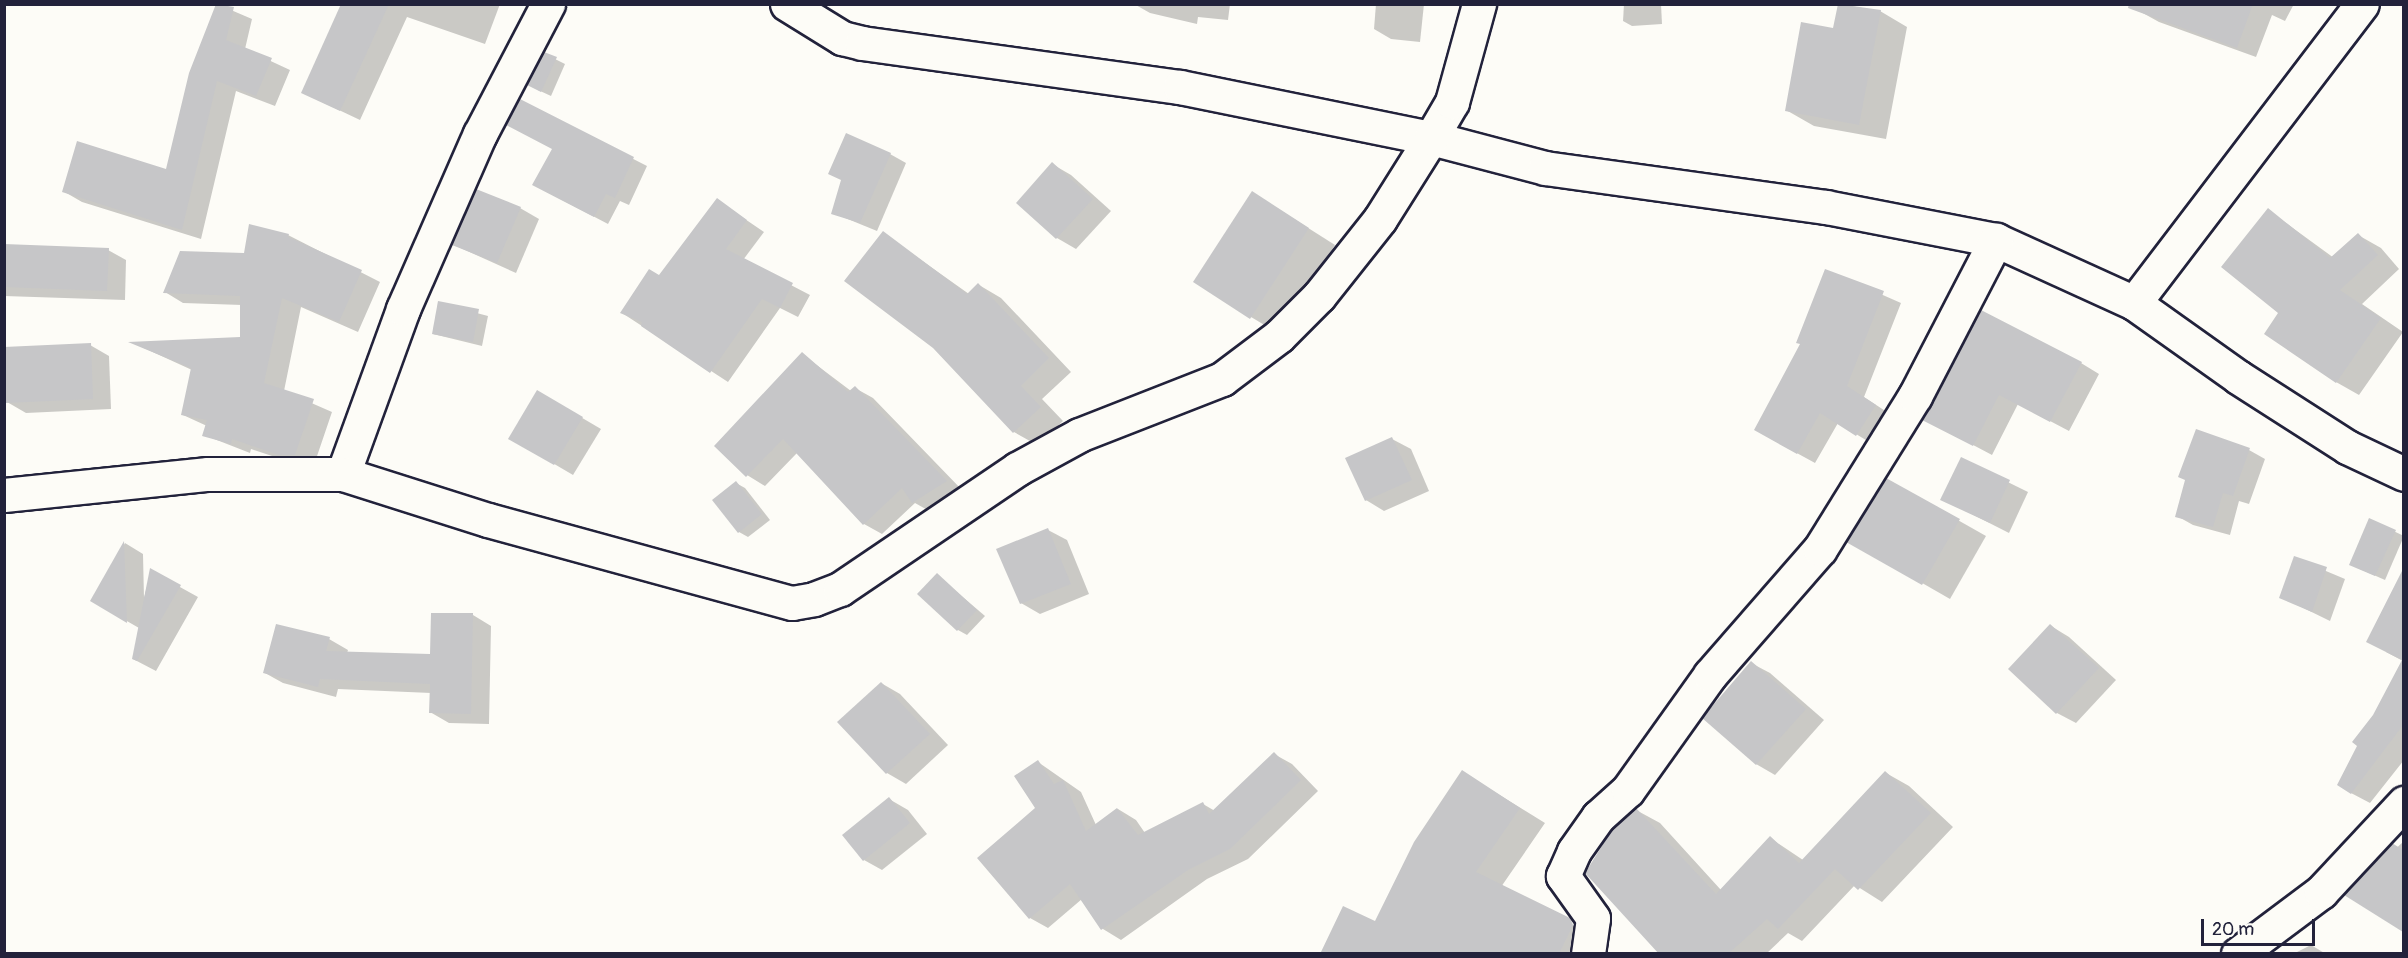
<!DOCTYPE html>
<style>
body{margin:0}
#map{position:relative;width:2408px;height:958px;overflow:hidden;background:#fdfcf7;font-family:Pangolin,sans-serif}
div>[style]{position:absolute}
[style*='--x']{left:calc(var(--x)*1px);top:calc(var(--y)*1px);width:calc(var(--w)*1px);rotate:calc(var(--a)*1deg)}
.shadow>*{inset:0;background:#0003}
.building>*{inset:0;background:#c6c6c8}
.roads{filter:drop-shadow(2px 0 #22223b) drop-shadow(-2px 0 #22223b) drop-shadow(0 2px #22223b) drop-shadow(0 -2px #22223b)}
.street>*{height:33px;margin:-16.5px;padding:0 16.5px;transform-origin:16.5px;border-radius:16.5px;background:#fdfcf7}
span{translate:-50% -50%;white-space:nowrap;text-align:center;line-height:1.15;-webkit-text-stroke:4.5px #fdfcf7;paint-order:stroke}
.frame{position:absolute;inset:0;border:6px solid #22223b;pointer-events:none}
.scale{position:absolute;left:2201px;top:919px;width:114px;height:27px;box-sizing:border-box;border:3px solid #22223b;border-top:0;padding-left:8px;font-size:18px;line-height:21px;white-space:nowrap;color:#22223b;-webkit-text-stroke:4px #fdfcf7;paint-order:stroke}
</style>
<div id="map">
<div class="shadow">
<i style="clip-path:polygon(217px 4px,252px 19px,245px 49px,290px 70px,275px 106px,236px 91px,201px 239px,82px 202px,63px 191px,167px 171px)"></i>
<i style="clip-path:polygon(342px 4px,500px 4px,485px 44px,407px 17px,360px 120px,303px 93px)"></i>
<i style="clip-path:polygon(1134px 4px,1230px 4px,1228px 20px,1198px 17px,1197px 24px,1150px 13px)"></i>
<i style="clip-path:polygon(1376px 4px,1424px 4px,1420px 42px,1391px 39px,1374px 29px)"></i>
<i style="clip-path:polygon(1624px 4px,1661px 4px,1662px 24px,1632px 26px,1623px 21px)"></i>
<i style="clip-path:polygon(1839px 4px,1880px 11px,1907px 27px,1886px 139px,1814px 126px,1786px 110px,1834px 29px)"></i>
<i style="clip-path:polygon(2143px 4px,2294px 4px,2285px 21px,2272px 15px,2256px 57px,2159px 22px,2141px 12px)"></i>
<i style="clip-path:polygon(545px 54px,565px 64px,551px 96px,538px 90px)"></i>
<i style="clip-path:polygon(520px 101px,647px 166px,629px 205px,620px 201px,608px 224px,547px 192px,553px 149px)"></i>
<i style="clip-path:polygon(890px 154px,906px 163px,877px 231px,833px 213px)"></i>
<i style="clip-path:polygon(1052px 164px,1071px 175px,1111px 211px,1076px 249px,1057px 238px,1018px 203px)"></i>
<i style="clip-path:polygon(1253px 193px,1335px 245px,1278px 333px,1251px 317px)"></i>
<i style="clip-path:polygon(717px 200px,764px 232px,743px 260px,810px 295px,798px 317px,780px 308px,728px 382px,622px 313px,660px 277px)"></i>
<i style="clip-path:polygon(520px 208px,539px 219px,516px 273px,454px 245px)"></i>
<i style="clip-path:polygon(2268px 210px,2334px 258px,2358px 235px,2381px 248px,2399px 269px,2362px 304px,2403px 332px,2359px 395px,2336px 382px,2280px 313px)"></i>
<i style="clip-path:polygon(883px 233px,969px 294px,979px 285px,1001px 298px,1071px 372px,1042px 399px,1063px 421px,1037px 445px,1014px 432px)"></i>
<i style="clip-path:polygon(288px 235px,380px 282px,358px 332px,301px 307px,284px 391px,332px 412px,314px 465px,299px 465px,251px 449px,250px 453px,204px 435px,207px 426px,183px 415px,192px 370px,133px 343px,242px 338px,242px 305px,183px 303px,165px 292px)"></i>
<i style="clip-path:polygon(4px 246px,108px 250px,126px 260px,125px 300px,4px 296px)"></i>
<i style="clip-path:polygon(1826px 270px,1901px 303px,1864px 397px,1893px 416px,1874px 445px,1838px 423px,1815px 463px,1773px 440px)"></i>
<i style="clip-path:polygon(439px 303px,488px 316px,482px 346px,433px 334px)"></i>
<i style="clip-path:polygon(90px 345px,109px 356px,111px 409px,26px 413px,7px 402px)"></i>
<i style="clip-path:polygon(802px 354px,851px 391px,855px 388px,873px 398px,963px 491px,931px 512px,915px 503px,882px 534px,864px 524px,797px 453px,765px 486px,747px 475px)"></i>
<i style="clip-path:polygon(2081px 363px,2099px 374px,2069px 431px,2018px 404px,1992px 455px,1924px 419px)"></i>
<i style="clip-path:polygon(538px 392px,601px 429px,573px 475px,510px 438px)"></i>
<i style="clip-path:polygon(1392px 439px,1411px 449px,1429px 491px,1384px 511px,1366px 500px)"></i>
<i style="clip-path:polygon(2249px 450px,2265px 459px,2249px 504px,2239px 501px,2230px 535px,2193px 525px,2177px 516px)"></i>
<i style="clip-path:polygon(1961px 459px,2028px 492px,2009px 533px,1942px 499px)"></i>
<i style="clip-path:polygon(1887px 480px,1986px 536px,1950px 599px,1849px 541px)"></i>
<i style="clip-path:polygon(736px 483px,745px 488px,770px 520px,748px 537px,739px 532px)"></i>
<i style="clip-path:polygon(2370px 520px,2404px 536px,2385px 580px,2360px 569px)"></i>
<i style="clip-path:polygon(1048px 530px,1067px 540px,1089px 594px,1040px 614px,1021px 603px)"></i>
<i style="clip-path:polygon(125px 543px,143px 554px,144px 598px,151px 571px,198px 597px,156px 671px,133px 659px,139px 628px,92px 601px)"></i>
<i style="clip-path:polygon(2295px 558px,2345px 579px,2330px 621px,2281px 597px)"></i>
<i style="clip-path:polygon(937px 575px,985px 616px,967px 635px,958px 630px)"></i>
<i style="clip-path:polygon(2400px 579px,2404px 581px,2404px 760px,2370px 803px,2351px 793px,2375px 716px,2403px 661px,2386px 652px)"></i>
<i style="clip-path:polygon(473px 615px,491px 626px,489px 724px,449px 723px,430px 712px,431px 693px,338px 689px,336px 697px,283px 683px,265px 673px,329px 639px,348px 650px,347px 653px,432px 656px)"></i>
<i style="clip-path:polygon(2051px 626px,2069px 637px,2116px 680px,2076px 723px,2057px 713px)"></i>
<i style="clip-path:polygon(1751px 663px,1770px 673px,1824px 720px,1775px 775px,1756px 764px)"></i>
<i style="clip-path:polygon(881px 683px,900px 694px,948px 745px,906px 784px,887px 773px)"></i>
<i style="clip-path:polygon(1274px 754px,1292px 764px,1318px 791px,1248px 859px,1207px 879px,1121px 940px,1103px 929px,1082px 899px,1048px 928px,1030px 918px,1038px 762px,1081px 792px,1096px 825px,1118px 809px,1136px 820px,1145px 833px,1203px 804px,1215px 811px)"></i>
<i style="clip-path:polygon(1462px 772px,1545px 823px,1501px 887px,1598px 939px,1591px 954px,1322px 954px,1376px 923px)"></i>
<i style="clip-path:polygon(1886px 773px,1909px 786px,1953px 827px,1882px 902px,1855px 885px,1802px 941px,1788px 933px,1766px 954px,1661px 954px,1636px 810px,1660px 823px,1721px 890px,1770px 838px,1803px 860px)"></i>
<i style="clip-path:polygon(889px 799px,908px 810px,927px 834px,882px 870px,864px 860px)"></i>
<i style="clip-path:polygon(2404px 841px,2404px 930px,2346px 895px)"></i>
<i style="clip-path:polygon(2311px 945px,2326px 954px,2293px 954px)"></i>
</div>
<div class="building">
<i style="clip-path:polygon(216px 4px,234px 7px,226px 40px,272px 58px,256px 96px,217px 81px,182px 230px,62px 192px,77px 141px,166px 169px,189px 73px)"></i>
<i style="clip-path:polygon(341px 4px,389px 4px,340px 111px,301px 93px)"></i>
<i style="clip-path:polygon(1838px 4px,1881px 10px,1859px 125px,1785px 111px,1801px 22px,1833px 28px)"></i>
<i style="clip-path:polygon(2129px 4px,2253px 4px,2237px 48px,2128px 8px)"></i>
<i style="clip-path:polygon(544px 52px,557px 57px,541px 92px,527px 85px)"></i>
<i style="clip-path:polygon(520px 99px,634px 157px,615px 198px,606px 194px,594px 217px,532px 185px,552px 149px,506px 125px)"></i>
<i style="clip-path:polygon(846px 133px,891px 153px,860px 223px,831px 214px,841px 180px,828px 174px)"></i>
<i style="clip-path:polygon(1052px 162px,1093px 199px,1056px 239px,1016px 203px)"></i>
<i style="clip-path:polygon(476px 189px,521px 207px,497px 263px,452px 245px)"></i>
<i style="clip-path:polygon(1252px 191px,1309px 228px,1250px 319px,1193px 282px)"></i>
<i style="clip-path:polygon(717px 198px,747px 220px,726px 249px,793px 283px,780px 308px,762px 299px,710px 373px,641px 326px,642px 322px,620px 313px,649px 269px,659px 275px)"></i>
<i style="clip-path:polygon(2268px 208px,2330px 258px,2358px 233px,2378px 255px,2340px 290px,2381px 318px,2336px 383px,2264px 334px,2278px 313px,2221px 267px)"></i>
<i style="clip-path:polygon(249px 224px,289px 234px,288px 237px,362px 270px,339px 322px,282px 298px,264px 383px,314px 399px,295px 455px,279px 455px,232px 439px,231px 444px,202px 436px,207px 420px,181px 415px,191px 368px,128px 342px,240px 337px,240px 296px,163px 293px,180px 251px,244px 253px)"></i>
<i style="clip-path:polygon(883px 231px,967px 294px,978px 283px,1049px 358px,1021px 386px,1041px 407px,1013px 433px,933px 348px,844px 281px)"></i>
<i style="clip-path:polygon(4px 244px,109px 248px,107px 291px,4px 287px)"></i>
<i style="clip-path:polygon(1825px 269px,1884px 291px,1847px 386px,1876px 405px,1856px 436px,1820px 413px,1797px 454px,1754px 430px,1800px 344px,1796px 343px)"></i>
<i style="clip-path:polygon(438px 301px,479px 309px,473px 342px,432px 334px)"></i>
<i style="clip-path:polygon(1981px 310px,2082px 362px,2050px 422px,1999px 395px,1973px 446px,1922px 420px)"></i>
<i style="clip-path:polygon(91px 343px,93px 399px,5px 403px,4px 347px)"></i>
<i style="clip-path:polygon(802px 352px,848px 392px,855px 386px,947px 481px,912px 503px,902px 488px,863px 525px,783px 439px,746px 477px,714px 446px)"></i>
<i style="clip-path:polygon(537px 390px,583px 417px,554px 465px,508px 439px)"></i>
<i style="clip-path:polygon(2196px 429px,2250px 448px,2233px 496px,2223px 493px,2213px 527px,2175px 517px,2185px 480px,2178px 477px)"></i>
<i style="clip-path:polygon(1392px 437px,1412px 480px,1365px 501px,1345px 458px)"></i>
<i style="clip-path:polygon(1961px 457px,2010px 480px,1990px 523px,1940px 500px)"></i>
<i style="clip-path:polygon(1886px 478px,1960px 519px,1922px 585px,1846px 542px)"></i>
<i style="clip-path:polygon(736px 481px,762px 514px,738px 533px,712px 500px)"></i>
<i style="clip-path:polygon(2369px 518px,2396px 530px,2375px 576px,2349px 565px)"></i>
<i style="clip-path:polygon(1048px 528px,1071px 584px,1020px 604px,996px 549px)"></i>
<i style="clip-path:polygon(124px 541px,127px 623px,90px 601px)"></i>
<i style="clip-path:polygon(2294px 556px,2327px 567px,2312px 612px,2279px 598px)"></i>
<i style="clip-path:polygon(150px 568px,181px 585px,137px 661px,132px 659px)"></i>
<i style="clip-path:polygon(2403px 569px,2403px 725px,2351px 794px,2337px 785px,2357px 746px,2352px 742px,2373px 715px,2402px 660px,2366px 642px)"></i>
<i style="clip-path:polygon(937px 573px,977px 610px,957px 631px,917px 594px)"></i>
<i style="clip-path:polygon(431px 613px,473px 613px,471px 714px,429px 713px,430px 684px,320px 679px,318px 687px,263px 673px,276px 624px,330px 637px,326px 651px,430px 654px)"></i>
<i style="clip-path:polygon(2050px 624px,2099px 668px,2056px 714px,2008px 669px)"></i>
<i style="clip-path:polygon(1751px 661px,1806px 709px,1756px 765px,1702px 718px)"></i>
<i style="clip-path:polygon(881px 682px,930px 734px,886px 774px,837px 722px)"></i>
<i style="clip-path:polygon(1274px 752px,1301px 780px,1230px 849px,1188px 870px,1101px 930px,1070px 884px,1029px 919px,977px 858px,1035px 808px,1014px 776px,1038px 760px,1054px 784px,1063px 780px,1086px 831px,1117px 808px,1138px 835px,1203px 802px,1209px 814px)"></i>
<i style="clip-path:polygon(1462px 770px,1520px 808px,1476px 872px,1570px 918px,1573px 925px,1559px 954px,1320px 954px,1343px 906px,1375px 921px,1414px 842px)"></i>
<i style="clip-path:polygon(1885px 771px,1931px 813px,1858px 890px,1835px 869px,1778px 929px,1767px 919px,1728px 954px,1659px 954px,1585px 873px,1612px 830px,1636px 808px,1716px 894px,1770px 836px,1799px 863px)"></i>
<i style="clip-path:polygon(889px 797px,910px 823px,863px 861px,842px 835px)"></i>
<i style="clip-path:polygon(2392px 843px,2403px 850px,2403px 932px,2344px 895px)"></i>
</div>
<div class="roads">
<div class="street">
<i style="--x:787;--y:4;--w:65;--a:31.7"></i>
<i style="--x:842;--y:38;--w:21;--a:14"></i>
<i style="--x:862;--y:43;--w:321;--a:7.9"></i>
<i style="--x:1180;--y:87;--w:256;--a:11.5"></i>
<i style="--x:1431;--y:138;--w:118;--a:14.7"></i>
<i style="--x:1545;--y:168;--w:284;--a:7.9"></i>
<i style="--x:1826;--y:207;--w:173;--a:11"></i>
<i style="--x:1996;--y:240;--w:152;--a:24.5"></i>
<i style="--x:2134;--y:303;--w:128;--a:35.4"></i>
<i style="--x:2238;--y:377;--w:130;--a:32.7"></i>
<i style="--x:2347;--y:447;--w:63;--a:25.3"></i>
<i style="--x:2134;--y:303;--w:376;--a:-52.7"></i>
<i style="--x:343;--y:474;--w:176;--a:-70"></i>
<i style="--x:403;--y:309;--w:191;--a:-66.3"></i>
<i style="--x:480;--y:134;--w:147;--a:-62.4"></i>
<i style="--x:4;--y:495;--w:205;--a:-5.9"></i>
<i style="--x:208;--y:474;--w:135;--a:0"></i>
<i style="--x:343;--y:474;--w:152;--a:17.6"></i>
<i style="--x:488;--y:520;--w:315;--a:15.3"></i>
<i style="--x:792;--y:603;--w:22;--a:-10"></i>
<i style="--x:814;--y:599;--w:28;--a:-21"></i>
<i style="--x:840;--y:589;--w:214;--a:-34.1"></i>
<i style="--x:1017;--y:469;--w:71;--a:-28.7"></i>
<i style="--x:1079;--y:435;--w:154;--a:-21.4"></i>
<i style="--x:1222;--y:379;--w:71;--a:-37"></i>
<i style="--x:1279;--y:336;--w:57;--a:-45"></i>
<i style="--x:1319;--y:296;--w:98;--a:-51.6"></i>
<i style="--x:1380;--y:219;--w:96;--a:-57.8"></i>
<i style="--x:1431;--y:138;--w:42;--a:-59.7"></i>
<i style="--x:1452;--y:102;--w:102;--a:-74.6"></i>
<i style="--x:1588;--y:954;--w:36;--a:-82"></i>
<i style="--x:1593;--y:918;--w:52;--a:-125.5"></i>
<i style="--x:1563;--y:876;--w:27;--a:-66"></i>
<i style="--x:1574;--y:851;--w:42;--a:-54.8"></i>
<i style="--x:1598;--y:817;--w:40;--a:-42"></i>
<i style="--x:1628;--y:790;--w:141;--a:-54.5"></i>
<i style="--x:1710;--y:675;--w:167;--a:-48.9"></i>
<i style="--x:1820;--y:549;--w:180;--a:-58.2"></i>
<i style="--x:1915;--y:396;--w:176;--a:-62.6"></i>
<i style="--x:2238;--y:954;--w:104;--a:-36.8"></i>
<i style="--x:2321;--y:892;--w:122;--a:-47"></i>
</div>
</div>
<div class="frame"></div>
<div class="scale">20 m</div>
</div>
